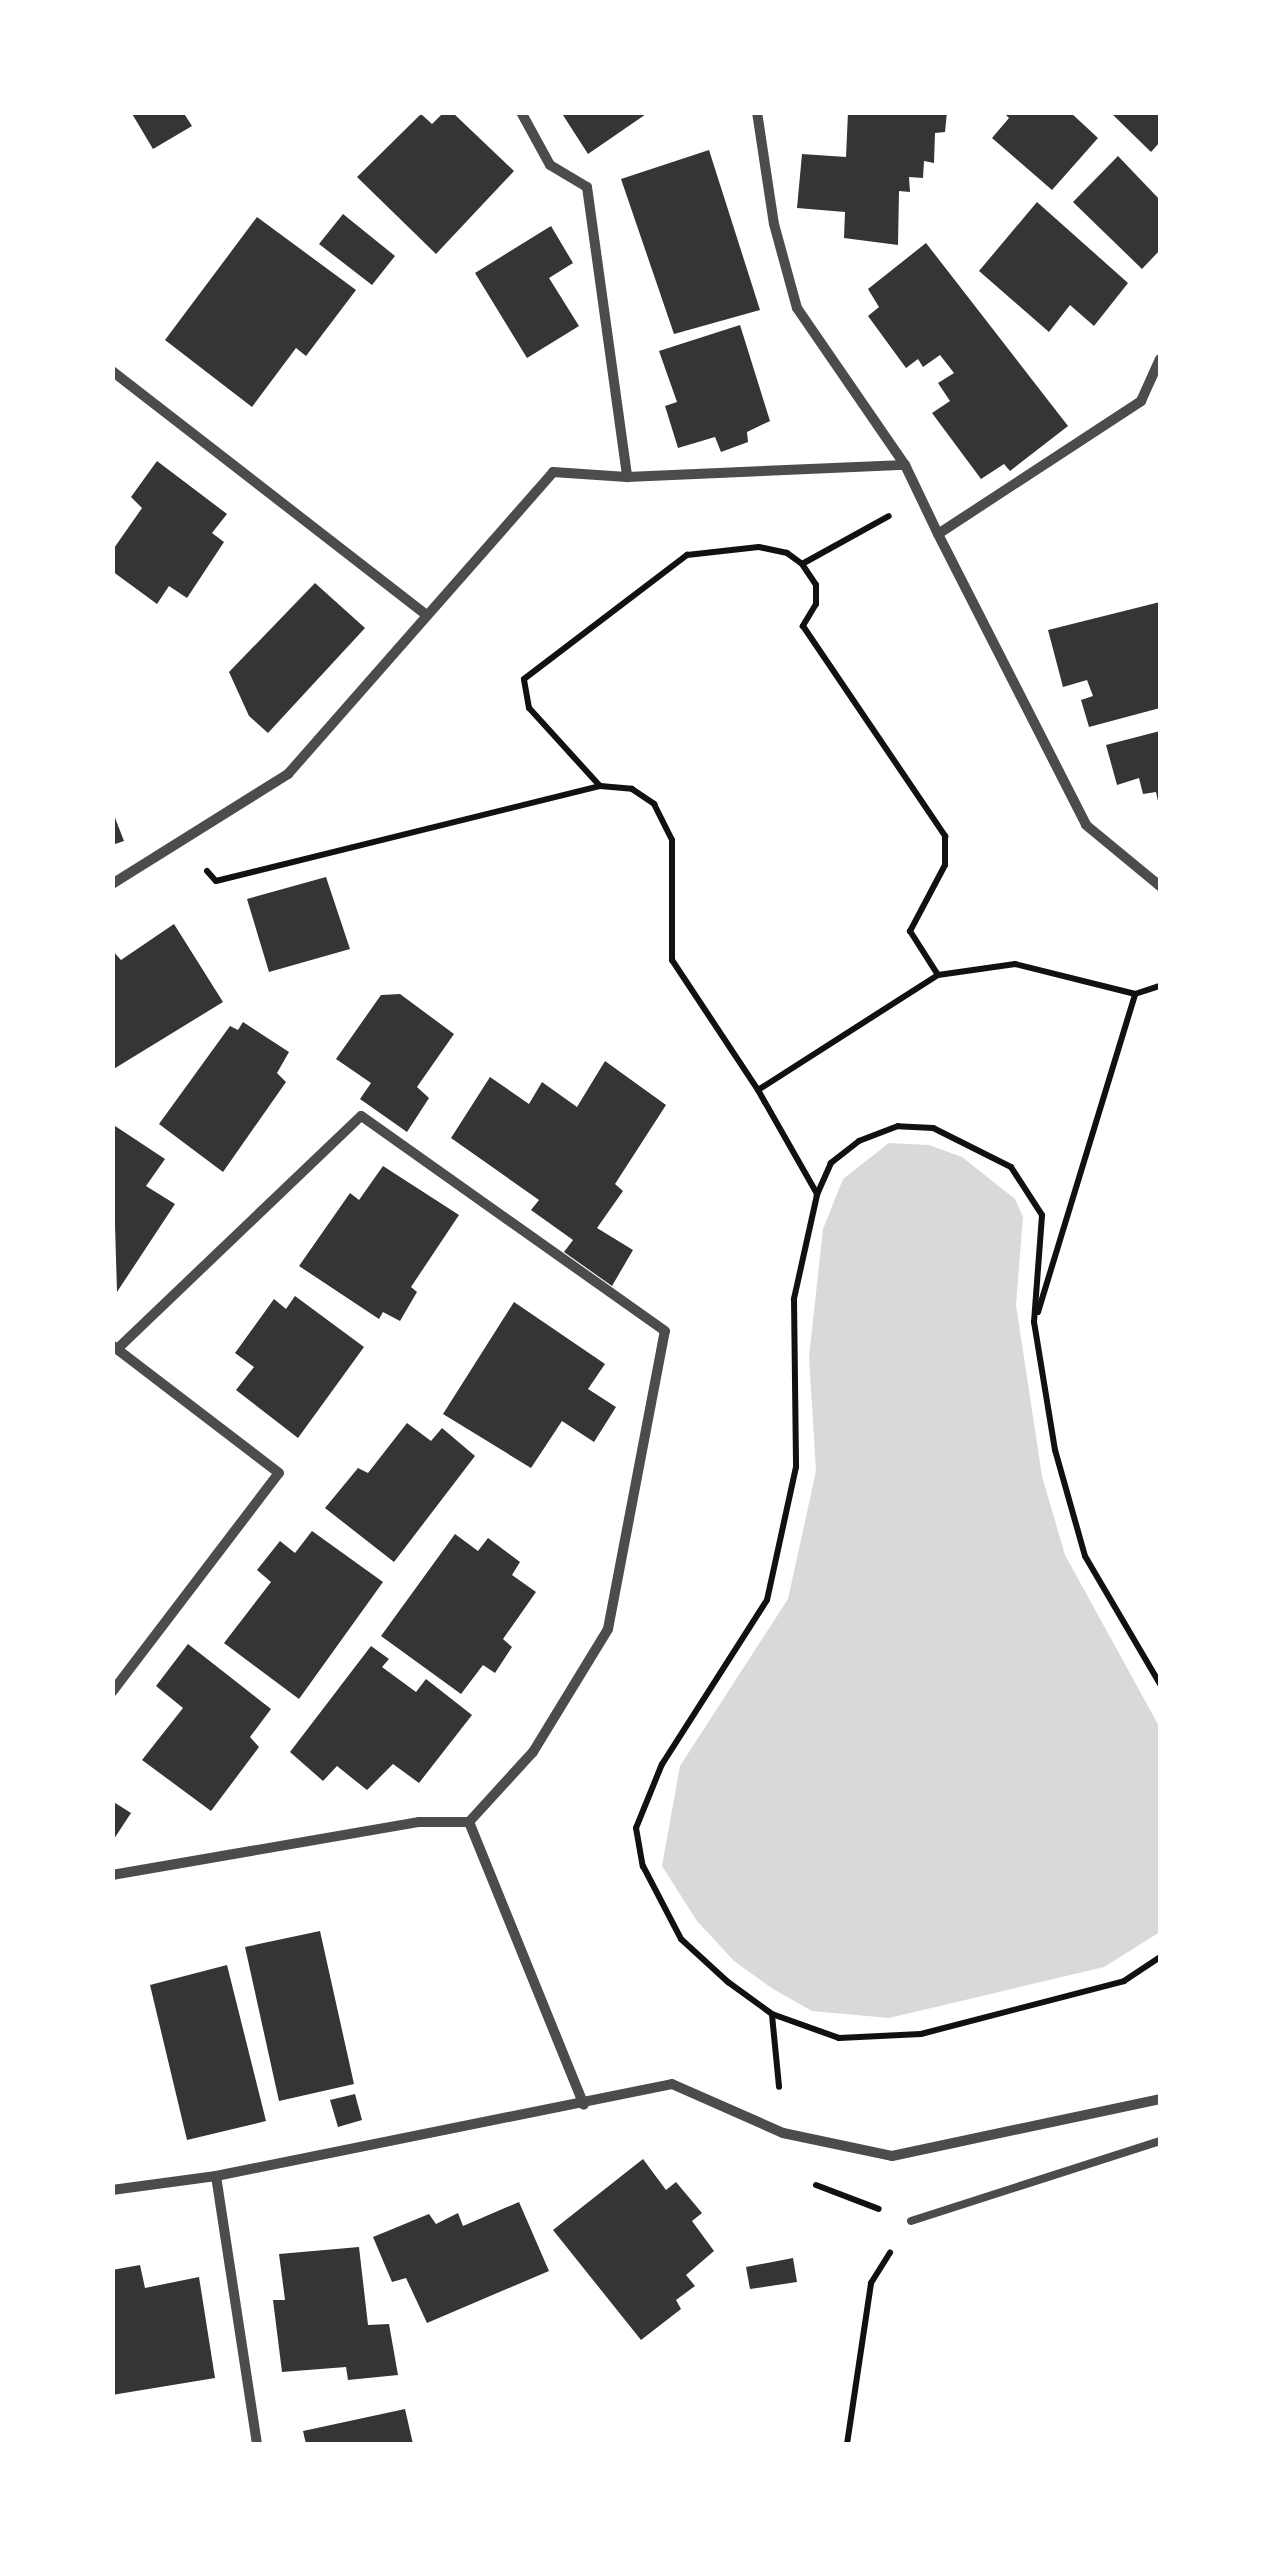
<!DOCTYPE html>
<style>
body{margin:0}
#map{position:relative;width:1273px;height:2557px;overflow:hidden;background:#fff;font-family:"Archivo Narrow",sans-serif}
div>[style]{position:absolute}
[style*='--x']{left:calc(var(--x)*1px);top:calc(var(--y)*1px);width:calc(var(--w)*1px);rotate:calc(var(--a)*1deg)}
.water>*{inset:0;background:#d9d9d9}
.building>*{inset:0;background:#353535}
.path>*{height:6px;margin:-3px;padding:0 3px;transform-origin:3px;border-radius:3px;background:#111}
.service>*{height:8px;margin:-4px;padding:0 4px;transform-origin:4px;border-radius:4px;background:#4c4c4c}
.minor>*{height:10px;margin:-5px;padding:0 5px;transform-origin:5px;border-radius:5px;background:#4c4c4c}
span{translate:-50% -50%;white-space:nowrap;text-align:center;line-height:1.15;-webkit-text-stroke:9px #fff;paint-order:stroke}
.frame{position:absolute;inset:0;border:115px solid #fff;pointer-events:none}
</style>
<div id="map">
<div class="water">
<i style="clip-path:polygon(889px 1143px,929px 1145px,962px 1157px,1015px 1199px,1023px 1217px,1016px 1305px,1042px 1476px,1065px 1555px,1160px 1728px,1160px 1932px,1104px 1967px,889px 2018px,812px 2011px,773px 1989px,734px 1961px,697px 1921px,662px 1866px,680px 1766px,788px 1599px,816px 1471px,809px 1357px,823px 1229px,843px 1179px)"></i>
</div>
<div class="building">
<i style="clip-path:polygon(131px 112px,183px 112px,192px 126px,153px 149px)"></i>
<i style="clip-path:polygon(444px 112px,452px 112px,514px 171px,436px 254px,357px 177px,421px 114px,432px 124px)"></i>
<i style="clip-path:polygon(561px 112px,649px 112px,588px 154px)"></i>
<i style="clip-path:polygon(848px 112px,947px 112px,945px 132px,935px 133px,934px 163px,924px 161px,923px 178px,909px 177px,910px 192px,899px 191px,898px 245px,844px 238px,845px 212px,797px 208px,802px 154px,846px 157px)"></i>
<i style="clip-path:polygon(1003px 112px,1070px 112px,1098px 138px,1052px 190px,992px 138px,1009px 118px)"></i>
<i style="clip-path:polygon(1110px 112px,1160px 112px,1160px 142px,1151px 152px)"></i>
<i style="clip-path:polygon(709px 150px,760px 310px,674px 334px,621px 179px)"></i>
<i style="clip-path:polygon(1118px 156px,1160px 200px,1160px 250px,1142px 269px,1073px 202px)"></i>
<i style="clip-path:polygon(1037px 202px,1128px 283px,1094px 326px,1070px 305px,1049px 332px,979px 271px)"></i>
<i style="clip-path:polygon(343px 214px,395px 256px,372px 285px,319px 244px)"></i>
<i style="clip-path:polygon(257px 217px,356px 290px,306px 356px,296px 348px,252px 407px,165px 340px)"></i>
<i style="clip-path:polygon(551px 226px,573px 263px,549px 278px,579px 326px,527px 358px,475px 273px)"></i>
<i style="clip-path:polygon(926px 243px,1068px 426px,1010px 471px,1004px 464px,981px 479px,932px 413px,950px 401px,938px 383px,954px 373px,940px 355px,923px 367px,918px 359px,906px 368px,868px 316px,879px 307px,868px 289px)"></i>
<i style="clip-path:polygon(740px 325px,770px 421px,747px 432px,748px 442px,721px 452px,715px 437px,678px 448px,665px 406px,677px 402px,659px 351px)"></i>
<i style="clip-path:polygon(157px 461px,227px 514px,212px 533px,224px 542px,187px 598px,169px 586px,157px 604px,112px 571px,112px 551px,142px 508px,131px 497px)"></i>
<i style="clip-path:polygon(315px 583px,365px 628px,268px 733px,249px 716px,229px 672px)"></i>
<i style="clip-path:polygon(1160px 602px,1160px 708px,1089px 727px,1081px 700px,1093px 696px,1087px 680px,1063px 687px,1048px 630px)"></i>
<i style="clip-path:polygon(1160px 731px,1160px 806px,1159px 806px,1156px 792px,1143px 794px,1139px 778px,1117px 785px,1106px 745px)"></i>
<i style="clip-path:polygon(112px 810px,124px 841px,112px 845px)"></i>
<i style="clip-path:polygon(326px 877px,350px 949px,269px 972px,247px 899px)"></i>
<i style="clip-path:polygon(174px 924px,223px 1002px,112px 1070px,112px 950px,121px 960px)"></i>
<i style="clip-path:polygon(400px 994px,454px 1034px,417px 1087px,429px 1098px,407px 1132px,360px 1099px,371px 1083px,336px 1059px,381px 995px)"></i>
<i style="clip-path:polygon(243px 1022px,289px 1052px,277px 1073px,286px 1082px,223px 1172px,159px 1124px,230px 1026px,238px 1030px)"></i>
<i style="clip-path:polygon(605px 1061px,666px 1105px,615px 1184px,623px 1191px,597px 1228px,633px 1250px,612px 1286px,564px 1252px,573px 1240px,531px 1210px,539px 1200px,451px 1138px,490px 1077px,529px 1104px,542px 1082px,577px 1107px)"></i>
<i style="clip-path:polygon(112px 1124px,165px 1159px,146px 1186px,175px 1204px,117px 1292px)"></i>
<i style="clip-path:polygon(383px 1166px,459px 1215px,411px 1287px,417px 1292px,400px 1321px,383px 1312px,379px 1319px,299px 1266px,350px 1193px,359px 1200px)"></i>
<i style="clip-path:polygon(295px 1296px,364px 1347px,298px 1438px,236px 1390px,254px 1367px,235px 1353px,274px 1299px,286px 1309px)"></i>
<i style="clip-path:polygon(514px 1302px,605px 1364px,588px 1389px,616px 1407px,594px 1442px,562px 1421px,531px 1468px,443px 1414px)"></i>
<i style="clip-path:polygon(407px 1423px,431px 1441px,442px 1428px,475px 1456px,394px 1562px,325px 1508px,358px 1468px,368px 1473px)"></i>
<i style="clip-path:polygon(312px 1531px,383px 1582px,299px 1699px,224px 1643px,271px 1582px,257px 1570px,280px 1541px,295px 1553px)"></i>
<i style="clip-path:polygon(455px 1534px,478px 1551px,488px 1538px,520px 1562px,512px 1575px,536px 1592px,503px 1639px,512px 1647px,495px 1673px,483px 1665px,461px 1694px,381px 1636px)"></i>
<i style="clip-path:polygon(188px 1644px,271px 1709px,250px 1737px,259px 1747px,211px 1811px,142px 1760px,183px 1708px,156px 1686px)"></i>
<i style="clip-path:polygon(371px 1646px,389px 1659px,382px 1667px,416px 1692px,426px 1679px,472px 1715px,419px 1783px,393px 1764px,367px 1790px,337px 1766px,323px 1781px,290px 1752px)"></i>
<i style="clip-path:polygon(112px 1801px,131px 1813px,112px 1842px)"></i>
<i style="clip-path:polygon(320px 1931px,354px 2084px,279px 2101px,245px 1947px)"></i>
<i style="clip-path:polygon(227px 1965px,266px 2121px,187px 2140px,150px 1985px)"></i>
<i style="clip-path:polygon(355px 2094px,362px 2120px,338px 2127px,330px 2100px)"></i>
<i style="clip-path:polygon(643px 2159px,666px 2190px,676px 2182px,702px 2213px,692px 2221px,714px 2251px,686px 2275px,695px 2286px,676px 2300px,681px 2309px,641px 2340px,553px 2230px)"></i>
<i style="clip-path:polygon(519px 2202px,549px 2271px,427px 2323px,406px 2278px,392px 2282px,373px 2237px,429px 2214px,436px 2224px,458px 2213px,463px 2226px)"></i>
<i style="clip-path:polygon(359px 2247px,368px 2325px,389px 2324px,398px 2375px,348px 2380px,346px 2367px,282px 2372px,273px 2300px,285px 2300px,279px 2254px)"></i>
<i style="clip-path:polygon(793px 2258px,797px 2282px,750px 2289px,746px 2267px)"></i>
<i style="clip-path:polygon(140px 2265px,145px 2288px,199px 2277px,215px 2378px,112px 2395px,112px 2270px)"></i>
<i style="clip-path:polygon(405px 2409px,413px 2444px,306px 2444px,303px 2431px)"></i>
</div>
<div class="path">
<i style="--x:802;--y:564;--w:25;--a:56"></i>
<i style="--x:816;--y:585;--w:19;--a:90"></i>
<i style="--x:816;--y:604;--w:26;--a:121"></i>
<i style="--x:803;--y:626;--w:254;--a:55.9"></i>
<i style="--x:945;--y:836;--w:29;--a:90"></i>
<i style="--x:945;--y:865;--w:75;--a:117.9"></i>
<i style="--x:910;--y:931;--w:52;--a:57.5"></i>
<i style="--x:600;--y:786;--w:105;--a:-132.3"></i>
<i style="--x:529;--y:708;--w:29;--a:-100"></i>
<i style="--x:524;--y:679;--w:205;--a:-37.3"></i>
<i style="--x:687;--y:555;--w:72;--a:-6.3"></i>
<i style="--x:759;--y:547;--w:29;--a:12"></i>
<i style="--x:787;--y:553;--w:19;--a:36"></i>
<i style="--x:802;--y:564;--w:99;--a:-28.9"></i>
<i style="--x:207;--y:871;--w:13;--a:48"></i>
<i style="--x:216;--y:881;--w:396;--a:-13.9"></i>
<i style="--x:600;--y:786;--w:32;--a:5"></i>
<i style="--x:632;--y:789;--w:27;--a:34"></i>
<i style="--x:654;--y:804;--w:40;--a:63.4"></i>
<i style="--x:672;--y:840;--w:120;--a:90"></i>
<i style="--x:672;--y:960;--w:156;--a:56.5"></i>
<i style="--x:758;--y:1090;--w:214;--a:-32.6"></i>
<i style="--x:938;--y:975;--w:78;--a:-8.1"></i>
<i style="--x:1015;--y:964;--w:124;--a:14"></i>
<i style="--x:758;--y:1090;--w:120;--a:60.4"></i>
<i style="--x:1038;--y:1312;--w:332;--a:-73"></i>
<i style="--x:1135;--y:994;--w:26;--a:-18"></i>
<i style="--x:1160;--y:1684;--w:148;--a:-120.4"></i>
<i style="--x:1085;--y:1556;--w:110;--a:-105.8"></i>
<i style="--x:1055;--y:1450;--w:130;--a:-99.3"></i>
<i style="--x:1034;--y:1322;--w:107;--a:-85.7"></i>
<i style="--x:1042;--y:1215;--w:57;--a:-122.9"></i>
<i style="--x:1011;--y:1167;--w:87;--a:-153.4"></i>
<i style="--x:933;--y:1128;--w:35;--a:-177"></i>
<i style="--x:898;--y:1126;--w:42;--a:159"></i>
<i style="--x:859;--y:1141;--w:36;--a:142"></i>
<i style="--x:831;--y:1163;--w:35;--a:114"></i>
<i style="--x:817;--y:1195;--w:107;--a:102.5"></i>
<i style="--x:794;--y:1299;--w:168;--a:89.3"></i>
<i style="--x:796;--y:1467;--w:136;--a:102.3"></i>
<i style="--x:767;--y:1600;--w:195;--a:122.6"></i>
<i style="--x:662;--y:1764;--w:69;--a:112.1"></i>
<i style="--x:636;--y:1828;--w:39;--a:80"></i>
<i style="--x:643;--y:1866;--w:82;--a:62.5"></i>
<i style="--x:681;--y:1939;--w:64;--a:42.5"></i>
<i style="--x:728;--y:1982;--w:54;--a:36"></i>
<i style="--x:772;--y:2014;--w:71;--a:19.7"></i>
<i style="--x:839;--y:2038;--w:82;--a:-2.8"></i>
<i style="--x:921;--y:2034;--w:210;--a:-14.6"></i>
<i style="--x:1124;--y:1981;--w:43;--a:-33.7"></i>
<i style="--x:772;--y:2015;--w:72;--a:84.4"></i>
<i style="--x:816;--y:2185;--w:67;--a:20.9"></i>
<i style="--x:847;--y:2444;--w:163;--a:-81.5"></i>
<i style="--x:871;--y:2283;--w:36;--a:-58"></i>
</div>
<div class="service">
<i style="--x:911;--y:2221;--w:262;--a:-17.8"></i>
</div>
<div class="minor">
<i style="--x:521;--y:112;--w:60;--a:61.3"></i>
<i style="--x:550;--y:165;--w:43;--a:30.7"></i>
<i style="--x:587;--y:187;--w:293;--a:82.1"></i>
<i style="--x:757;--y:112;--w:113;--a:81.4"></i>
<i style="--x:774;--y:224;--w:87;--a:74.7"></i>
<i style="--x:797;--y:308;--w:191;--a:55.5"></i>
<i style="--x:905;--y:465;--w:76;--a:64.4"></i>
<i style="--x:938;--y:534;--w:243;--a:-33.2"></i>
<i style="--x:1141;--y:401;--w:46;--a:-65.7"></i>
<i style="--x:112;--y:371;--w:396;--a:37.8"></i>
<i style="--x:938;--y:534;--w:326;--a:63"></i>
<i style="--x:1086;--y:825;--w:96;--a:39.5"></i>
<i style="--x:112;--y:884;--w:208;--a:-32"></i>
<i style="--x:288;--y:774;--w:402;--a:-48.7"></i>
<i style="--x:553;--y:472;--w:74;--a:3.9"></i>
<i style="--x:627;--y:477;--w:278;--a:-2.5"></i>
<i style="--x:112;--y:1692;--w:275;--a:-52.7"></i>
<i style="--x:279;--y:1473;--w:209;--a:-142.6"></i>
<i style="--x:469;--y:1822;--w:305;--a:67.9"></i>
<i style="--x:112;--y:1875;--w:312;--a:-9.8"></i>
<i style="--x:419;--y:1822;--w:50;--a:0"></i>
<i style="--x:469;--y:1822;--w:95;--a:-47.6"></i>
<i style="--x:533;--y:1752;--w:144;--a:-58.6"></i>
<i style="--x:608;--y:1629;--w:303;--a:-79.2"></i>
<i style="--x:665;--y:1331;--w:372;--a:-144.7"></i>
<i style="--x:361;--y:1116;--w:337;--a:136.3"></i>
<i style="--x:216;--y:2176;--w:271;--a:81.3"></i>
<i style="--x:112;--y:2190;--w:105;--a:-7.7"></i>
<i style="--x:216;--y:2176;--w:465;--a:-11.4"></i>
<i style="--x:672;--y:2084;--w:121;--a:23.8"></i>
<i style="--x:783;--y:2133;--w:111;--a:11.9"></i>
<i style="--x:892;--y:2156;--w:274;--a:-12"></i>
</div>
<div class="frame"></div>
</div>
